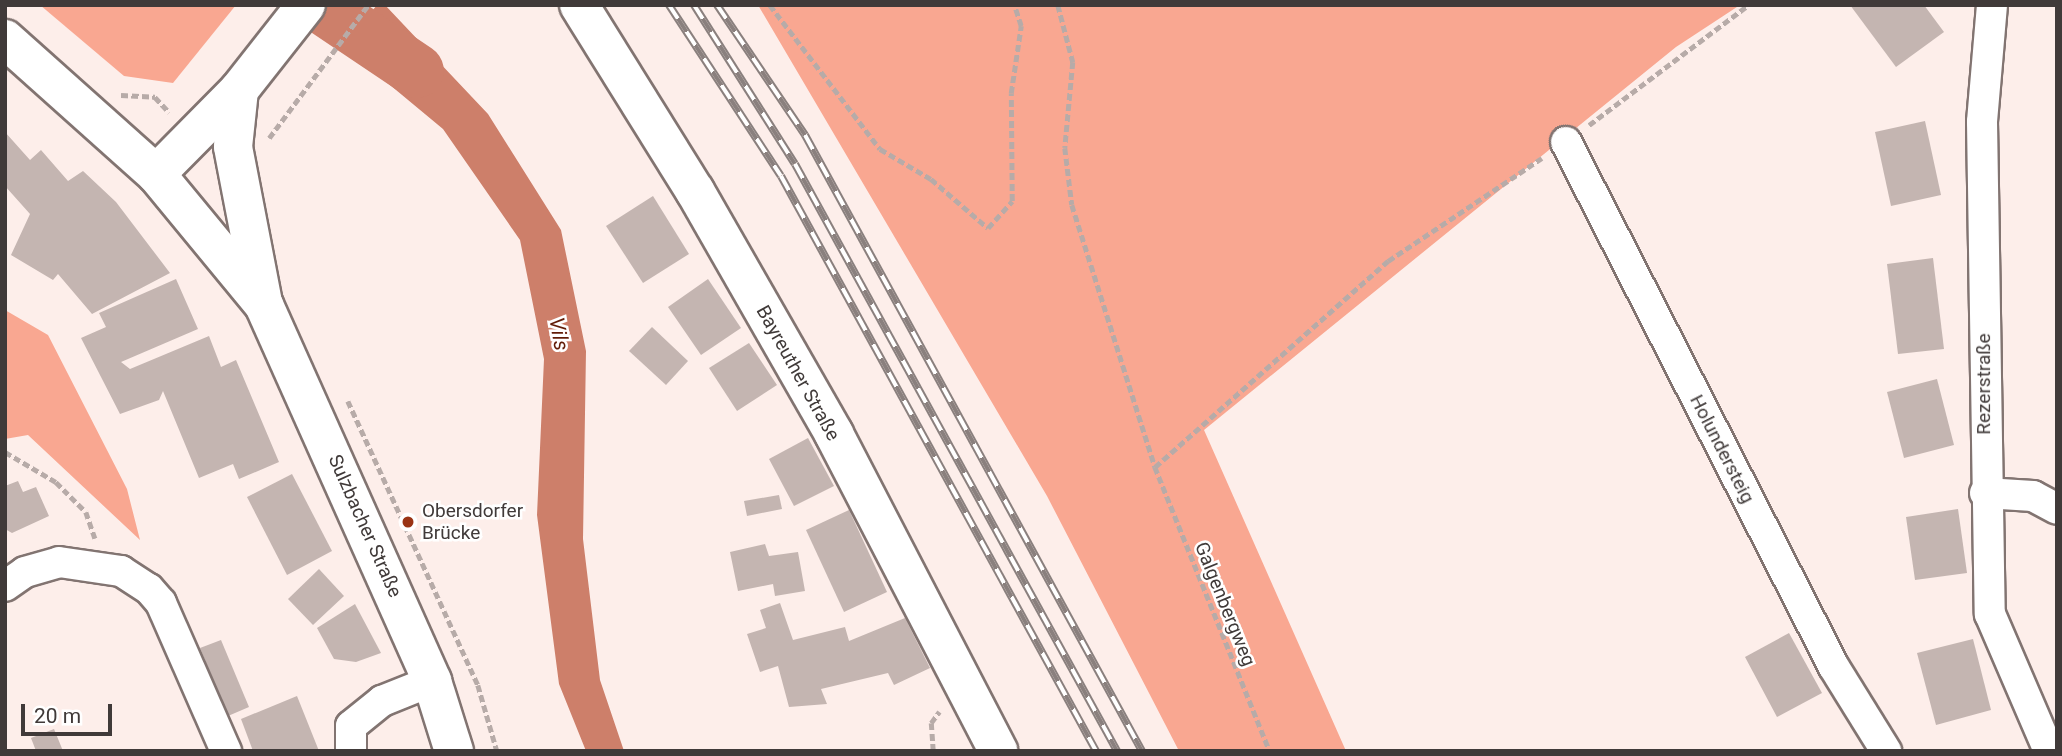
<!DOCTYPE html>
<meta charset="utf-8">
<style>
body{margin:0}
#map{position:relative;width:2062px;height:756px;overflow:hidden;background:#fdeeea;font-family:Roboto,sans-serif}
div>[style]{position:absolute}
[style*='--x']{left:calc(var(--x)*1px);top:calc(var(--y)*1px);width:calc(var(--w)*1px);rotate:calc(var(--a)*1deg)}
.forest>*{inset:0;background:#f9a791}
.water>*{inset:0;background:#cd7f6a}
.river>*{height:54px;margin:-27px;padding:0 27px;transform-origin:27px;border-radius:27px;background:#cd7f6a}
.building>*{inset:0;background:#c4b5b1}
.path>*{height:4.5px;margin-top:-2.25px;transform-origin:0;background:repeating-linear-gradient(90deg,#b7aba8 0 7px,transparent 0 10.5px)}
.roads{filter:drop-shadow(2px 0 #827471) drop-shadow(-2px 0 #827471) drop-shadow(0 2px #827471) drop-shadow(0 -2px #827471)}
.street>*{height:30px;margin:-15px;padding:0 15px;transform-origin:15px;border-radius:15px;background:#fff}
.secondary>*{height:38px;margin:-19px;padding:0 19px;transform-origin:19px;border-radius:19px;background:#fff}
.rail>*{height:8px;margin-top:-4px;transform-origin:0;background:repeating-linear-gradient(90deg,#fff 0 16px,#8a807e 0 32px);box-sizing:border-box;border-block:2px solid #8a807e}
.dots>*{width:19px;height:19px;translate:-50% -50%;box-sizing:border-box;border:4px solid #fff;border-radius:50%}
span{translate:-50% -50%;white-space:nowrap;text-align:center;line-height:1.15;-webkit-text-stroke:5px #fff;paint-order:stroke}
.street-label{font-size:19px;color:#403a39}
.poi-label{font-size:19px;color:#403a39}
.left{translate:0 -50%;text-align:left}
.water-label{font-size:21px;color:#621c07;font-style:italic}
.frame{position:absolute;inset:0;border:7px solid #403a39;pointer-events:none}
.scale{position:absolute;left:21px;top:704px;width:91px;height:32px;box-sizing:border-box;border:4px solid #403a39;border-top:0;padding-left:9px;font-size:21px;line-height:24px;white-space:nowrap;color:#403a39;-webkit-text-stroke:5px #fff;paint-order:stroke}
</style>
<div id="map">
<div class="forest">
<i style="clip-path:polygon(40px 5px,236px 5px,173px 83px,124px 76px)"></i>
<i style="clip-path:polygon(758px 5px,1740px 5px,1676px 47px,1204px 430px,1346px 751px,1179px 751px,1047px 496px)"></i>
<i style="clip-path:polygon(5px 310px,48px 335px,127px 489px,140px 540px,28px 435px,5px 439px)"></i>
</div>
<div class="water">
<i style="clip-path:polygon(377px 5px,385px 5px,488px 114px,561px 230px,586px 351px,583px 539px,600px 680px,624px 751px,586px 751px,559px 684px,537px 515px,544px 359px,520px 240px,443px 129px,343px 46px)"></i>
</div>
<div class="river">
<i style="--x:319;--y:5;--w:118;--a:34"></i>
</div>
<div class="building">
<i style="clip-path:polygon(1850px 5px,1924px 5px,1944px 32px,1896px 67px)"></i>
<i style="clip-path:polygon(1925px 121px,1941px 195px,1891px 206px,1875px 132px)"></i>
<i style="clip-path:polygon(5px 132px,30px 160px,41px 150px,68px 181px,83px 171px,116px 202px,170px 273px,92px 314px,58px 274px,53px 280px,11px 255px,30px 214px,5px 186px)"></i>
<i style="clip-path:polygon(653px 196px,689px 254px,643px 283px,606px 226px)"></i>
<i style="clip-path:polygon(1933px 258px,1944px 349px,1898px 354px,1887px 264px)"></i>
<i style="clip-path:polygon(176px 279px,198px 329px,121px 362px,130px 369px,209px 336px,221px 367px,236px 360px,279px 462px,239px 479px,233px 464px,199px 478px,163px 391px,159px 400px,120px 414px,81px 338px,106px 327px,99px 313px)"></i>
<i style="clip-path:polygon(708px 279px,741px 328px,701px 355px,668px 307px)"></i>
<i style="clip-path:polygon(652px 327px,688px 361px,666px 385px,629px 351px)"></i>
<i style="clip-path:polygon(749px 343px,777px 385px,737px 411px,709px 368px)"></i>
<i style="clip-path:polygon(1937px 379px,1954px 445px,1904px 458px,1887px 392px)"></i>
<i style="clip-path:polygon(808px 438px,834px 486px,794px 506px,769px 459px)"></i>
<i style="clip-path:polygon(292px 474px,332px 551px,287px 575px,247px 497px)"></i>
<i style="clip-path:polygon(18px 481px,23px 492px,36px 487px,49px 516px,12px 533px,5px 529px,5px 486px)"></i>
<i style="clip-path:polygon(779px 495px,782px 509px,747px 516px,744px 501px)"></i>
<i style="clip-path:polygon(1958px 509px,1967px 573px,1915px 580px,1906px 517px)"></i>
<i style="clip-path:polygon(849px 510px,887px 592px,844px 612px,806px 530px)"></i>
<i style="clip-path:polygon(765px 544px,769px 556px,798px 552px,805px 591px,775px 596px,773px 584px,738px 591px,730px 552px)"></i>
<i style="clip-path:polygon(319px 569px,344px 596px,313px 625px,288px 599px)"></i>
<i style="clip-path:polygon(780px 603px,793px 640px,845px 627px,849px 641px,905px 618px,930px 668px,894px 685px,888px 673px,821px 689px,827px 704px,789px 707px,778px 666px,760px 672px,747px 634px,766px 628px,760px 610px)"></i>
<i style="clip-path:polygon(355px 604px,381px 653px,356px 662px,334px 659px,317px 628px)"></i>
<i style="clip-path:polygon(1789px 633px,1822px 693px,1777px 717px,1745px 657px)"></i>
<i style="clip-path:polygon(1973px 639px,1991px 710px,1936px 725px,1917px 653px)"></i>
<i style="clip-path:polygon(221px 640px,249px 707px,228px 716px,200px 648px)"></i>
<i style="clip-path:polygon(297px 696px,319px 751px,253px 751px,241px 719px)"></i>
<i style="clip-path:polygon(54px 729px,63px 751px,36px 751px,31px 738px)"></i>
</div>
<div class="path">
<i style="--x:770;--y:5;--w:181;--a:52.6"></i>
<i style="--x:880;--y:149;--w:59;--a:30.5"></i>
<i style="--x:931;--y:179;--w:75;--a:40.7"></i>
<i style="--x:988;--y:228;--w:36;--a:-48"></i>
<i style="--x:1012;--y:201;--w:108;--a:-90.5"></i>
<i style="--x:1011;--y:93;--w:68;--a:-81.5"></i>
<i style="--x:1021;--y:26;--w:22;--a:-108"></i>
<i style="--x:1058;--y:5;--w:59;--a:75.3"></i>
<i style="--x:1073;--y:62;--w:86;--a:95.3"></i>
<i style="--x:1065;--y:148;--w:57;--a:83"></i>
<i style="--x:1072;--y:205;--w:275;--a:72.4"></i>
<i style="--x:1155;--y:467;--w:306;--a:68"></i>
<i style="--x:121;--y:95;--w:34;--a:3"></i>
<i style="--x:155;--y:97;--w:21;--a:47"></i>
<i style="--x:1589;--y:125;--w:199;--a:-37"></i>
<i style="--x:269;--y:138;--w:166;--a:-53.3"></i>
<i style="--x:348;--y:401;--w:312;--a:65.4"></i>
<i style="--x:478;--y:685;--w:69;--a:73.9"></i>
<i style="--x:5;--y:452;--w:59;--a:30.5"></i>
<i style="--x:56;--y:482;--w:42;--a:45"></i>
<i style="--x:86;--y:512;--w:28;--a:71"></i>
<i style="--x:1155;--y:467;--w:311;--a:-41.5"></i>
<i style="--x:1388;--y:261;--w:185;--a:-33.8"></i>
<i style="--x:933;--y:751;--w:28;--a:-94"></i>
<i style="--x:931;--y:723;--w:14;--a:-54"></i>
</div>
<div class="roads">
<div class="street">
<i style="--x:1992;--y:5;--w:117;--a:94.9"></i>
<i style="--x:1982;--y:122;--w:492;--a:89.1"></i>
<i style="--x:1990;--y:614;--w:149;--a:66.7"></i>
<i style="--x:1566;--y:142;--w:589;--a:62.96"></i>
<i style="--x:1834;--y:667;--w:99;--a:58.2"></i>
<i style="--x:1985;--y:493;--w:48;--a:3.6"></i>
<i style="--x:2033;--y:496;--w:27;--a:28"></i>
<i style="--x:5;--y:586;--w:24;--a:-35"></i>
<i style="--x:25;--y:572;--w:35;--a:-16"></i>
<i style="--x:59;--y:562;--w:63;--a:8.3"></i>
<i style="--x:121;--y:571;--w:33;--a:33"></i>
<i style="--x:149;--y:589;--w:18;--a:49"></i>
<i style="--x:161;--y:603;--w:162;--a:66.3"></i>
<i style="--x:351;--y:751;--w:25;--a:-90"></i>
<i style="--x:351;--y:726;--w:40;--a:-39"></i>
<i style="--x:382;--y:701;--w:54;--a:-21.8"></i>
</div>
<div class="secondary">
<i style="--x:579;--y:5;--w:219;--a:58.1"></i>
<i style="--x:695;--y:191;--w:280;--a:60.2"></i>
<i style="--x:834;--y:434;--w:357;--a:62.6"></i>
<i style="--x:5;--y:39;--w:203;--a:41.8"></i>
<i style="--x:156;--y:174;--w:170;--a:50.5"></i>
<i style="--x:264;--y:305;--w:412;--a:65.9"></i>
<i style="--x:432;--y:681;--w:73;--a:72.6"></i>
<i style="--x:239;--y:90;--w:57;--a:96"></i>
<i style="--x:233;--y:147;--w:154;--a:79.1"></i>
<i style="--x:156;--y:174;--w:118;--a:-45.3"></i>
<i style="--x:239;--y:90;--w:108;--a:-51.8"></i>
</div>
</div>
<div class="rail">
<i style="--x:669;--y:5;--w:204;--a:56.8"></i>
<i style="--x:781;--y:176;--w:656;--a:61.28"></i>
<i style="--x:694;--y:5;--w:188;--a:57.6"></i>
<i style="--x:795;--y:164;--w:670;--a:61.25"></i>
<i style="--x:717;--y:5;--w:157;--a:55.9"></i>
<i style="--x:805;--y:135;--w:702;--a:61.32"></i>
</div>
<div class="dots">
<i style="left:408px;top:522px;background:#9a3314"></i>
</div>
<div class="street-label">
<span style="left:798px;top:373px;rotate:61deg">Bayreuther Straße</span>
<span style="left:1984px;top:384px;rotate:-90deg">Rezerstraße</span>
<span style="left:1722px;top:449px;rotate:63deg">Holundersteig</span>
<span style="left:365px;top:526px;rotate:66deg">Sulzbacher Straße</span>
<span style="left:1225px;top:604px;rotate:68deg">Galgenbergweg</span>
</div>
<div class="poi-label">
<span class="left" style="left:422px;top:522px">Obersdorfer<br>Brücke</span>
</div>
<div class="water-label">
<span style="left:559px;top:334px;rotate:80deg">Vils</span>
</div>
<div class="frame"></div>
<div class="scale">20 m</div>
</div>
